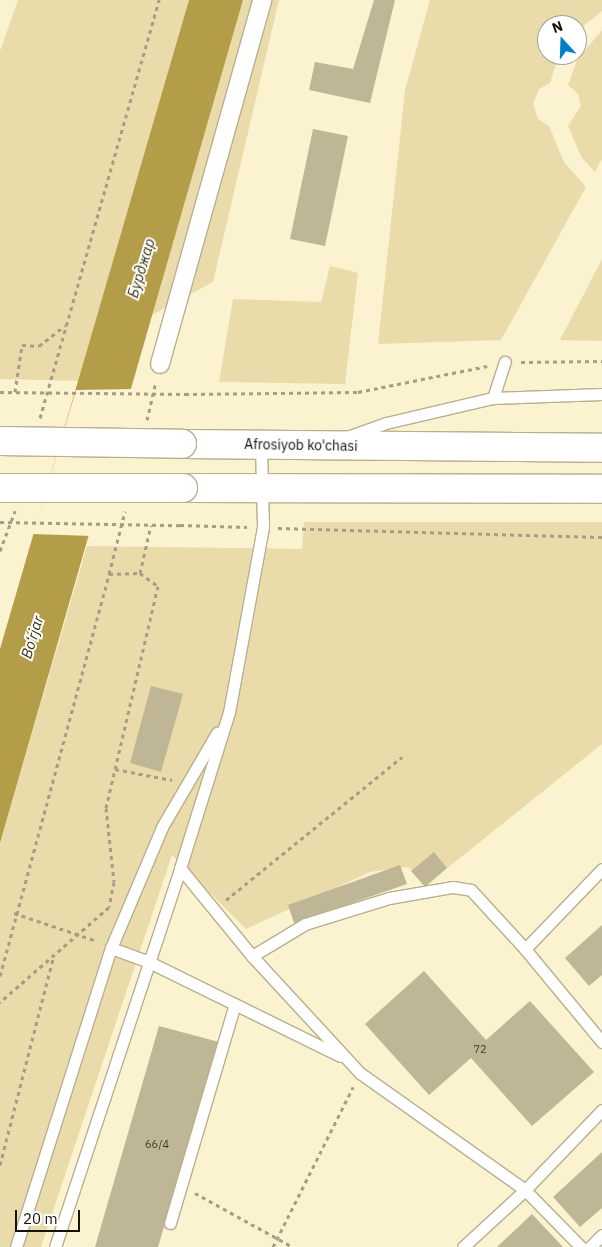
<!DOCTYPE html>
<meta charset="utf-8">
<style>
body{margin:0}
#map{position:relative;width:602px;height:1247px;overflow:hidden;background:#fbf2d0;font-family:"IBM Plex Sans",sans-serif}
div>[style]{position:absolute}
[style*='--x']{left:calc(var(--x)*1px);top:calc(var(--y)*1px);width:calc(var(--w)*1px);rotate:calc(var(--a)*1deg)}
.green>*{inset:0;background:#e9dcaa}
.water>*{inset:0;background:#b39d48}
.pier>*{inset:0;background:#fbf2d0}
.building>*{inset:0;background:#bfb695}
.path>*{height:3px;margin-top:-1.5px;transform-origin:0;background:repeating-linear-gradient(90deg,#a59e84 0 4px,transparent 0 8px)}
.roads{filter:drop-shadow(1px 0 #b8af8f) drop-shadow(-1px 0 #b8af8f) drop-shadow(0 1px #b8af8f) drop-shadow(0 -1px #b8af8f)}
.service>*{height:11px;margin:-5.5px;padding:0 5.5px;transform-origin:5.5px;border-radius:5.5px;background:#fff}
.pedestrian>*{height:18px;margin:-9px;padding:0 9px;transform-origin:9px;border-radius:9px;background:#fff}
.primary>*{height:28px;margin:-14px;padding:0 14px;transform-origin:14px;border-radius:14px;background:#fff}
.path-bridge>*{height:3px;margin-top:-1.5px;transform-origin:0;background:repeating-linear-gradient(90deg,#a59e84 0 4px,transparent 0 8px)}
.bridges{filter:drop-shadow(1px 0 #b8af8f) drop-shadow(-1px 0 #b8af8f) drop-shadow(0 1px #b8af8f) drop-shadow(0 -1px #b8af8f)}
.primary-bridge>*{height:28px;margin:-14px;padding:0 14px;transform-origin:14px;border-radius:14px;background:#fff}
span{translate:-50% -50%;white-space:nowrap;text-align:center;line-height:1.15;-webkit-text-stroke:4px #fff;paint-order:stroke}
.number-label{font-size:11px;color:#403b2a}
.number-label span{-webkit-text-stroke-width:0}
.street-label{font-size:14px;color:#151206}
.water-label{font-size:15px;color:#3c320d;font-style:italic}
.north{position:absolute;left:537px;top:15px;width:50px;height:50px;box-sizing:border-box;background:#fff;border:1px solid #a1a09b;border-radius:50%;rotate:340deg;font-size:14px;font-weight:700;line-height:20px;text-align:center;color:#151206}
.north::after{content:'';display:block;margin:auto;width:18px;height:22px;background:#007ec6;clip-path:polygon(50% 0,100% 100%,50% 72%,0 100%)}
.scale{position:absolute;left:15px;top:1210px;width:65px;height:22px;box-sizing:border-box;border:2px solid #151206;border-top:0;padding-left:6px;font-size:15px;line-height:18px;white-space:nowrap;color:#151206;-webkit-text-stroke:4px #fff;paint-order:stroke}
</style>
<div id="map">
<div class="green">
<i style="clip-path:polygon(18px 0,189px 0,81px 381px,0 379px,0 51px)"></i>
<i style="clip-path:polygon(243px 0,279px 0,213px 282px,152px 315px)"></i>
<i style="clip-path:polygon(430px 0,602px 0,602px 11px,577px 31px,577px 25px,547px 25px,547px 55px,559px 55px,550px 83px,539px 89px,533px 104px,538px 119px,549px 126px,564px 162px,586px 187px,501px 340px,378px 344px,405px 90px)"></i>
<i style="clip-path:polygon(602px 30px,602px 159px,595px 172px,582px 158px,568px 126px,581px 106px,578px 94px,568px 85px,577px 60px)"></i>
<i style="clip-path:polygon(602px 259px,602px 341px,560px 340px)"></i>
<i style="clip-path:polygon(330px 266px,358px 273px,345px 384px,219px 382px,233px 299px,321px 302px)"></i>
<i style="clip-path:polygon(304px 522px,602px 522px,602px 744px,435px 878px,406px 867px,370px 872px,246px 929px,172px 855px,41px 1247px,0 1247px,0 843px,87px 546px,302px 549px)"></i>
</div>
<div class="water">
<i style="clip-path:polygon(189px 0,243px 0,0 843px,0 649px)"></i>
</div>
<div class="pier">
<i style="clip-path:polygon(133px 389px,92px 536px,33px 534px,76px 390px)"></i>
</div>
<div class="building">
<i style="clip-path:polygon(374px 0,395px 0,370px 103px,309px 90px,315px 62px,353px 69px)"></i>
<i style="clip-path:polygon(313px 129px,348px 136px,325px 246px,290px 239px)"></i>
<i style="clip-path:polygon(151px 686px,183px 694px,161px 772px,130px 763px)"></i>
<i style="clip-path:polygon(434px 852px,447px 868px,425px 887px,411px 871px)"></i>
<i style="clip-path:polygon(400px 865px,407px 884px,294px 923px,288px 905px)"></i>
<i style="clip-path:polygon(602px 925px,602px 975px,589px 986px,565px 958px)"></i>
<i style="clip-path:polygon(424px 971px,486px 1040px,530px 1001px,594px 1072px,532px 1126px,471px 1058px,429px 1095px,365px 1024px)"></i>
<i style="clip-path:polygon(159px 1026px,219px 1042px,158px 1247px,95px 1247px)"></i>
<i style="clip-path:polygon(602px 1152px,602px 1208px,580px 1227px,553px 1197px)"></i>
<i style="clip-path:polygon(532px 1214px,563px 1247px,497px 1247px)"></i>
</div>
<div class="path">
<i style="--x:521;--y:362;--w:81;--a:-0.7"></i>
<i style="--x:15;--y:392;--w:48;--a:-81.5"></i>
<i style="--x:22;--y:345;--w:17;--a:3"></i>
<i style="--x:39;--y:346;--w:33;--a:-38"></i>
<i style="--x:185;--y:394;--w:173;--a:-0.7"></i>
<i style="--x:358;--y:392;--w:132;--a:-11.4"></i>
<i style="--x:40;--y:418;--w:435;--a:-74.1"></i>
<i style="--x:147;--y:420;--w:39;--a:-77"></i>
<i style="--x:180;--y:525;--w:67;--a:1.7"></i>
<i style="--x:278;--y:528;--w:324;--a:1.6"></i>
<i style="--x:0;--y:551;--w:43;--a:-69.4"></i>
<i style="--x:140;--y:573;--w:49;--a:-77.1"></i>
<i style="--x:109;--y:574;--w:65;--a:-75.7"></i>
<i style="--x:115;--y:769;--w:58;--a:10.9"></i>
<i style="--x:226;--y:900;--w:227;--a:-39.1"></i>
<i style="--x:14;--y:913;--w:88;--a:18.6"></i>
<i style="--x:0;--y:976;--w:417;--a:-74.8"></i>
<i style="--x:109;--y:574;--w:31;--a:-2"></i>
<i style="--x:140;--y:573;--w:22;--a:36"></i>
<i style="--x:158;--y:586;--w:228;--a:103.2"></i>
<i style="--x:106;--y:808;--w:74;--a:83.8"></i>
<i style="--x:114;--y:882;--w:25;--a:101"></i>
<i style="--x:109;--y:907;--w:145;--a:138.9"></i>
<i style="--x:0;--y:1165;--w:217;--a:-75.6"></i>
<i style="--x:195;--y:1193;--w:112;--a:28.9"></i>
<i style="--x:273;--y:1247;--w:179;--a:-63.4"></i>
</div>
<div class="roads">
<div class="service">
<i style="--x:493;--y:398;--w:38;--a:-72"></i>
<i style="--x:347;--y:437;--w:41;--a:-19.7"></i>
<i style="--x:386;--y:423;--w:110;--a:-13.2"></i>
<i style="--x:493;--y:398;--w:109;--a:-2.1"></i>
<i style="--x:261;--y:445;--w:82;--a:88.6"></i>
<i style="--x:263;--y:527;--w:188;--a:100.4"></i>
<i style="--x:229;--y:712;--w:164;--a:107.4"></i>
<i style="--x:180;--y:868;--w:114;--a:50.7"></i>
<i style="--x:252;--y:956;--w:159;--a:47.3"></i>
<i style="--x:360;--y:1073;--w:202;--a:35.3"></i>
<i style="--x:525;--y:1190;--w:111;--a:-46.1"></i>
<i style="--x:602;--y:869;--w:111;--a:133.9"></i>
<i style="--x:525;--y:949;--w:121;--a:50.4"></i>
<i style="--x:111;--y:948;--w:38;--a:20"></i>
<i style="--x:147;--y:961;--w:215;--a:26.2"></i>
<i style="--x:252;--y:956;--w:62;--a:-31.1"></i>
<i style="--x:305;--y:924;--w:88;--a:-17.2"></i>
<i style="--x:389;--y:898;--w:65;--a:-9.8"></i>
<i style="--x:453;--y:887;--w:18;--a:9"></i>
<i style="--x:471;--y:890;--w:80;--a:47.5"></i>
<i style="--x:170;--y:1223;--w:228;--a:-73.5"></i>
<i style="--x:16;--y:1247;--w:314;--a:-72.4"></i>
<i style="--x:111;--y:948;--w:131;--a:-67.1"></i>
<i style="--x:162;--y:827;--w:109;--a:-59.7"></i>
<i style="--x:55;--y:1247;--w:399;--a:-71.7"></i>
<i style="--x:463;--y:1247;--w:84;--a:-42.6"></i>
<i style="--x:525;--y:1190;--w:80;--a:45.5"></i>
<i style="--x:590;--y:1247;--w:17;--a:-45"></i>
</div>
<div class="pedestrian">
<i style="--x:160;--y:364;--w:378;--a:-74.3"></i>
</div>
<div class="primary">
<i style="--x:182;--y:444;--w:420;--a:0.5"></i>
<i style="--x:183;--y:488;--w:419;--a:0.1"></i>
</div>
</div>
<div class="path-bridge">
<i style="--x:0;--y:392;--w:185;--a:0.6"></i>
<i style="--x:0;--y:522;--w:180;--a:1"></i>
</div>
<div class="bridges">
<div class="primary-bridge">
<i style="--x:0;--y:441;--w:182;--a:0.9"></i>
<i style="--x:0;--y:488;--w:183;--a:0"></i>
</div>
</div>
<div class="number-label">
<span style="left:480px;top:1049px">72</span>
<span style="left:157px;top:1144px">66/4</span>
</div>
<div class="street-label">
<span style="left:301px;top:445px;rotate:1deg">Afrosiyob ko'chasi</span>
</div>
<div class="water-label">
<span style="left:141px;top:268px;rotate:-73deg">Бурджар</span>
<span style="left:32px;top:637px;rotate:-73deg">Bo‘rjar</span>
</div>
<div class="north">N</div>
<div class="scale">20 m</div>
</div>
